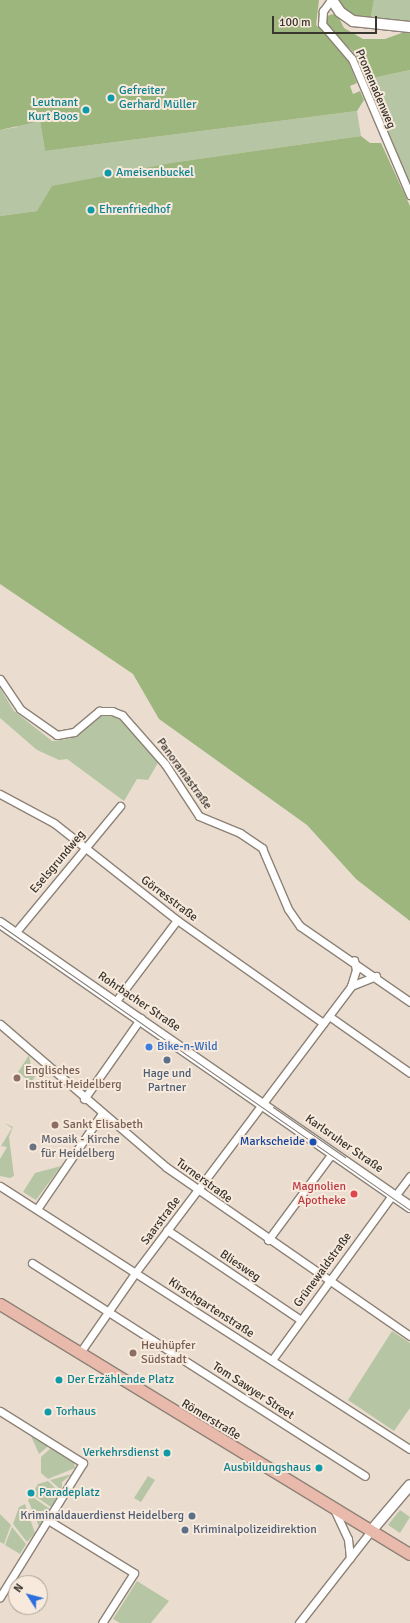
<!DOCTYPE html>
<meta charset="utf-8">
<style>
body{margin:0}
#map{position:relative;width:410px;height:1623px;overflow:hidden;background:#eaddd0;font-family:Signika,sans-serif}
div>[style]{position:absolute}
[style*='--x']{left:calc(var(--x)*1px);top:calc(var(--y)*1px);width:calc(var(--w)*1px);rotate:calc(var(--a)*1deg)}
.green>*{inset:0;background:#b6c6a4}
.forest>*{inset:0;background:#9db67e}
.roads{filter:drop-shadow(1px 0 #8d8276) drop-shadow(-1px 0 #8d8276) drop-shadow(0 1px #8d8276) drop-shadow(0 -1px #8d8276)}
.street>*{height:7px;margin:-3.5px;padding:0 3.5px;transform-origin:3.5px;border-radius:3.5px;background:#fff}
.secondary>*{height:10px;margin:-5px;padding:0 5px;transform-origin:5px;border-radius:5px;background:#fff}
.primary>*{height:11px;margin:-5.5px;padding:0 5.5px;transform-origin:5.5px;border-radius:5.5px;background:#e9b9ac}
.tram>*{height:1px;margin:-0.5px;padding:0 0.5px;transform-origin:0.5px;border-radius:0.5px;background:#837c73}
.dots>*{width:11px;height:11px;translate:-50% -50%;box-sizing:border-box;border:2px solid #f7eadd;border-radius:50%}
span{translate:-50% -50%;white-space:nowrap;text-align:center;line-height:1.15;-webkit-text-stroke:4px #f7eadd;paint-order:stroke}
.street-label{font-size:12px;color:#39352f}
.culture-label{font-size:12px;color:#0d838f}
.left{translate:0 -50%;text-align:left}
.right{translate:-100% -50%;text-align:right}
.shop-label{font-size:12px;color:#366cbe}
.education-label{font-size:12px;color:#785e54}
.service-label{font-size:12px;color:#4e5e75}
.worship-label{font-size:12px;color:#5b616d}
.transit-label{font-size:12px;color:#164399}
.health-label{font-size:12px;color:#be3a42}
.north{position:absolute;left:8px;top:1575px;width:40px;height:40px;box-sizing:border-box;background:#f7eadd;border:1px solid #aba297;border-radius:50%;rotate:306deg;font-size:11px;font-weight:700;line-height:16px;text-align:center;color:#39352f}
.north::after{content:'';display:block;margin:auto;width:14px;height:18px;background:#2c6edb;clip-path:polygon(50% 0,100% 100%,50% 72%,0 100%)}
.scale{position:absolute;left:272px;top:16px;width:105px;height:18px;box-sizing:border-box;border:2px solid #39352f;border-top:0;padding-left:5px;font-size:12px;line-height:14px;white-space:nowrap;color:#39352f;-webkit-text-stroke:3px #f7eadd;paint-order:stroke}
</style>
<div id="map">
<div class="green">
<i style="clip-path:polygon(374px 0,410px 0,410px 25px,370px 21px)"></i>
<i style="clip-path:polygon(410px 70px,410px 188px,364px 80px)"></i>
<i style="clip-path:polygon(357px 111px,361px 136px,177px 162px,37px 211px,0 216px,0 130px,17px 127px,17px 125px,40px 121px,45px 151px)"></i>
<i style="clip-path:polygon(0 688px,14px 711px,52px 741px,69px 739px,101px 715px,118px 717px,159px 761px,148px 780px,137px 779px,124px 801px,67px 759px,59px 760px,37px 750px,0 718px)"></i>
<i style="clip-path:polygon(29px 1055px,31px 1067px,37px 1073px,31px 1083px,18px 1072px)"></i>
<i style="clip-path:polygon(4px 1123px,13px 1127px,9px 1137px,14px 1176px,10px 1178px,0 1176px,0 1159px,7px 1147px,1px 1146px,12px 1128px)"></i>
<i style="clip-path:polygon(61px 1166px,36px 1200px,23px 1192px,35px 1173px)"></i>
<i style="clip-path:polygon(392px 1331px,410px 1343px,410px 1408px,394px 1431px,348px 1400px)"></i>
<i style="clip-path:polygon(31px 1436px,43px 1443px,44px 1440px,51px 1444px,39px 1454px)"></i>
<i style="clip-path:polygon(52px 1447px,74px 1462px,75px 1468px,48px 1479px,41px 1473px,41px 1457px)"></i>
<i style="clip-path:polygon(72px 1474px,62px 1482px,62px 1491px,50px 1480px)"></i>
<i style="clip-path:polygon(148px 1476px,155px 1480px,141px 1502px,134px 1498px)"></i>
<i style="clip-path:polygon(48px 1481px,60px 1493px,51px 1507px,32px 1494px,38px 1484px)"></i>
<i style="clip-path:polygon(31px 1496px,50px 1509px,39px 1527px,28px 1500px)"></i>
<i style="clip-path:polygon(25px 1504px,35px 1533px,27px 1542px,13px 1524px,19px 1507px)"></i>
<i style="clip-path:polygon(400px 1510px,410px 1517px,400px 1533px,388px 1525px)"></i>
<i style="clip-path:polygon(0 1514px,11px 1525px,4px 1544px,0 1542px)"></i>
<i style="clip-path:polygon(12px 1527px,26px 1544px,20px 1554px,5px 1545px)"></i>
<i style="clip-path:polygon(137px 1581px,169px 1601px,151px 1623px,120px 1623px,113px 1619px)"></i>
</div>
<div class="forest">
<i style="clip-path:polygon(0 0,319px 0,316px 25px,345px 53px,357px 83px,350px 86px,353px 94px,360px 91px,364px 100px,357px 111px,45px 151px,40px 121px,0 130px)"></i>
<i style="clip-path:polygon(337px 0,374px 0,370px 21px,348px 14px)"></i>
<i style="clip-path:polygon(333px 14px,338px 16px,344px 28px,363px 39px,385px 39px,410px 30px,410px 70px,364px 80px,353px 52px,326px 25px,327px 16px)"></i>
<i style="clip-path:polygon(361px 136px,370px 143px,381px 143px,410px 206px,410px 921px,356px 879px,307px 825px,159px 719px,133px 674px,0 584px,0 216px,37px 211px,52px 186px,177px 162px)"></i>
</div>
<div class="roads">
<div class="street">
<i style="--x:331;--y:0;--w:14;--a:126"></i>
<i style="--x:323;--y:11;--w:13;--a:94"></i>
<i style="--x:322;--y:24;--w:46;--a:49.4"></i>
<i style="--x:352;--y:59;--w:148;--a:66.9"></i>
<i style="--x:0;--y:679;--w:36;--a:56"></i>
<i style="--x:20;--y:709;--w:45;--a:35.1"></i>
<i style="--x:57;--y:735;--w:17;--a:-10"></i>
<i style="--x:74;--y:732;--w:33;--a:-40"></i>
<i style="--x:99;--y:711;--w:13;--a:0"></i>
<i style="--x:112;--y:711;--w:11;--a:22"></i>
<i style="--x:122;--y:715;--w:65;--a:48.7"></i>
<i style="--x:165;--y:764;--w:62;--a:56.8"></i>
<i style="--x:199;--y:816;--w:44;--a:22.5"></i>
<i style="--x:240;--y:833;--w:27;--a:34"></i>
<i style="--x:262;--y:848;--w:66;--a:66.9"></i>
<i style="--x:288;--y:909;--w:21;--a:55"></i>
<i style="--x:300;--y:926;--w:134;--a:34.6"></i>
<i style="--x:0;--y:794;--w:61;--a:28.2"></i>
<i style="--x:54;--y:823;--w:157;--a:38.3"></i>
<i style="--x:177;--y:920;--w:179;--a:35.2"></i>
<i style="--x:15;--y:933;--w:165;--a:-50.4"></i>
<i style="--x:351;--y:986;--w:27;--a:-22"></i>
<i style="--x:116;--y:1001;--w:101;--a:-53"></i>
<i style="--x:329;--y:1016;--w:99;--a:35.1"></i>
<i style="--x:0;--y:1024;--w:219;--a:40.7"></i>
<i style="--x:166;--y:1167;--w:297;--a:34.7"></i>
<i style="--x:84;--y:1099;--w:99;--a:-54.9"></i>
<i style="--x:0;--y:1186;--w:487;--a:32.7"></i>
<i style="--x:395;--y:1196;--w:25;--a:-53"></i>
<i style="--x:37;--y:1209;--w:114;--a:-55.8"></i>
<i style="--x:167;--y:1230;--w:161;--a:33.9"></i>
<i style="--x:268;--y:1240;--w:109;--a:-53.5"></i>
<i style="--x:32;--y:1263;--w:395;--a:32.6"></i>
<i style="--x:79;--y:1354;--w:98;--a:-55.3"></i>
<i style="--x:135;--y:1273;--w:359;--a:-53"></i>
<i style="--x:351;--y:986;--w:17;--a:-73"></i>
<i style="--x:356;--y:970;--w:10;--a:-101"></i>
<i style="--x:272;--y:1360;--w:205;--a:-53.9"></i>
<i style="--x:0;--y:1411;--w:98;--a:32.1"></i>
<i style="--x:83;--y:1463;--w:158;--a:121.8"></i>
<i style="--x:334;--y:1509;--w:33;--a:65"></i>
<i style="--x:348;--y:1539;--w:19;--a:84"></i>
<i style="--x:48;--y:1520;--w:101;--a:31.6"></i>
<i style="--x:134;--y:1573;--w:59;--a:122.6"></i>
<i style="--x:299;--y:1623;--w:117;--a:-52"></i>
</div>
<div class="secondary">
<i style="--x:332;--y:0;--w:14;--a:56"></i>
<i style="--x:340;--y:12;--w:16;--a:35"></i>
<i style="--x:353;--y:21;--w:57;--a:6"></i>
<i style="--x:0;--y:923;--w:499;--a:34.7"></i>
<i style="--x:371;--y:1531;--w:60;--a:-49.7"></i>
</div>
<div class="primary">
<i style="--x:0;--y:1304;--w:480;--a:31.4"></i>
</div>
</div>
<div class="tram">
<i style="--x:0;--y:925;--w:499;--a:34.8"></i>
<i style="--x:273;--y:1107;--w:88;--a:34.8"></i>
</div>
<div class="dots">
<i style="left:111px;top:98px;background:#0f9aa8"></i>
<i style="left:86px;top:110px;background:#0f9aa8"></i>
<i style="left:108px;top:173px;background:#0f9aa8"></i>
<i style="left:91px;top:210px;background:#0f9aa8"></i>
<i style="left:149px;top:1047px;background:#3f7fe0"></i>
<i style="left:167px;top:1060px;background:#5c6f8a"></i>
<i style="left:17px;top:1078px;background:#8d6e63"></i>
<i style="left:55px;top:1125px;background:#8d6e63"></i>
<i style="left:313px;top:1142px;background:#1a4fb4"></i>
<i style="left:33px;top:1147px;background:#6b7280"></i>
<i style="left:354px;top:1194px;background:#e0444e"></i>
<i style="left:133px;top:1353px;background:#8d6e63"></i>
<i style="left:59px;top:1380px;background:#0f9aa8"></i>
<i style="left:48px;top:1412px;background:#0f9aa8"></i>
<i style="left:167px;top:1453px;background:#0f9aa8"></i>
<i style="left:319px;top:1468px;background:#0f9aa8"></i>
<i style="left:31px;top:1493px;background:#0f9aa8"></i>
<i style="left:192px;top:1516px;background:#5c6f8a"></i>
<i style="left:185px;top:1530px;background:#5c6f8a"></i>
</div>
<div class="street-label">
<span style="left:375px;top:89px;rotate:67deg">Promenadenweg</span>
<span style="left:184px;top:774px;rotate:54deg">Panoramastraße</span>
<span style="left:58px;top:862px;rotate:-50deg">Eselsgrundweg</span>
<span style="left:169px;top:899px;rotate:37deg">Görresstraße</span>
<span style="left:139px;top:1002px;rotate:34deg">Rohrbacher Straße</span>
<span style="left:344px;top:1144px;rotate:35deg">Karlsruher Straße</span>
<span style="left:204px;top:1181px;rotate:36deg">Turnerstraße</span>
<span style="left:161px;top:1221px;rotate:-53deg">Saarstraße</span>
<span style="left:240px;top:1266px;rotate:34deg">Bliesweg</span>
<span style="left:323px;top:1270px;rotate:-54deg">Grünewaldstraße</span>
<span style="left:211px;top:1308px;rotate:33deg">Kirschgartenstraße</span>
<span style="left:253px;top:1391px;rotate:33deg">Tom Sawyer Street</span>
<span style="left:211px;top:1420px;rotate:31deg">Römerstraße</span>
</div>
<div class="culture-label">
<span class="left" style="left:119px;top:98px">Gefreiter<br>Gerhard Müller</span>
<span class="right" style="left:78px;top:110px">Leutnant<br>Kurt Boos</span>
<span class="left" style="left:116px;top:173px">Ameisenbuckel</span>
<span class="left" style="left:99px;top:210px">Ehrenfriedhof</span>
<span class="left" style="left:67px;top:1380px">Der Erzählende Platz</span>
<span class="left" style="left:56px;top:1412px">Torhaus</span>
<span class="right" style="left:159px;top:1453px">Verkehrsdienst</span>
<span class="right" style="left:311px;top:1468px">Ausbildungshaus</span>
<span class="left" style="left:39px;top:1493px">Paradeplatz</span>
</div>
<div class="shop-label">
<span class="left" style="left:157px;top:1047px">Bike-n-Wild</span>
</div>
<div class="education-label">
<span class="left" style="left:25px;top:1078px">Englisches<br>Institut Heidelberg</span>
<span class="left" style="left:63px;top:1125px">Sankt Elisabeth</span>
<span class="left" style="left:141px;top:1353px">Heuhüpfer<br>Südstadt</span>
</div>
<div class="service-label">
<span style="left:167px;top:1081px">Hage und<br>Partner</span>
<span class="right" style="left:184px;top:1516px">Kriminaldauerdienst Heidelberg</span>
<span class="left" style="left:193px;top:1530px">Kriminalpolizeidirektion</span>
</div>
<div class="worship-label">
<span class="left" style="left:41px;top:1147px">Mosaik - Kirche<br>für Heidelberg</span>
</div>
<div class="transit-label">
<span class="right" style="left:305px;top:1142px">Markscheide</span>
</div>
<div class="health-label">
<span class="right" style="left:346px;top:1194px">Magnolien<br>Apotheke</span>
</div>
<div class="north">N</div>
<div class="scale">100 m</div>
</div>
